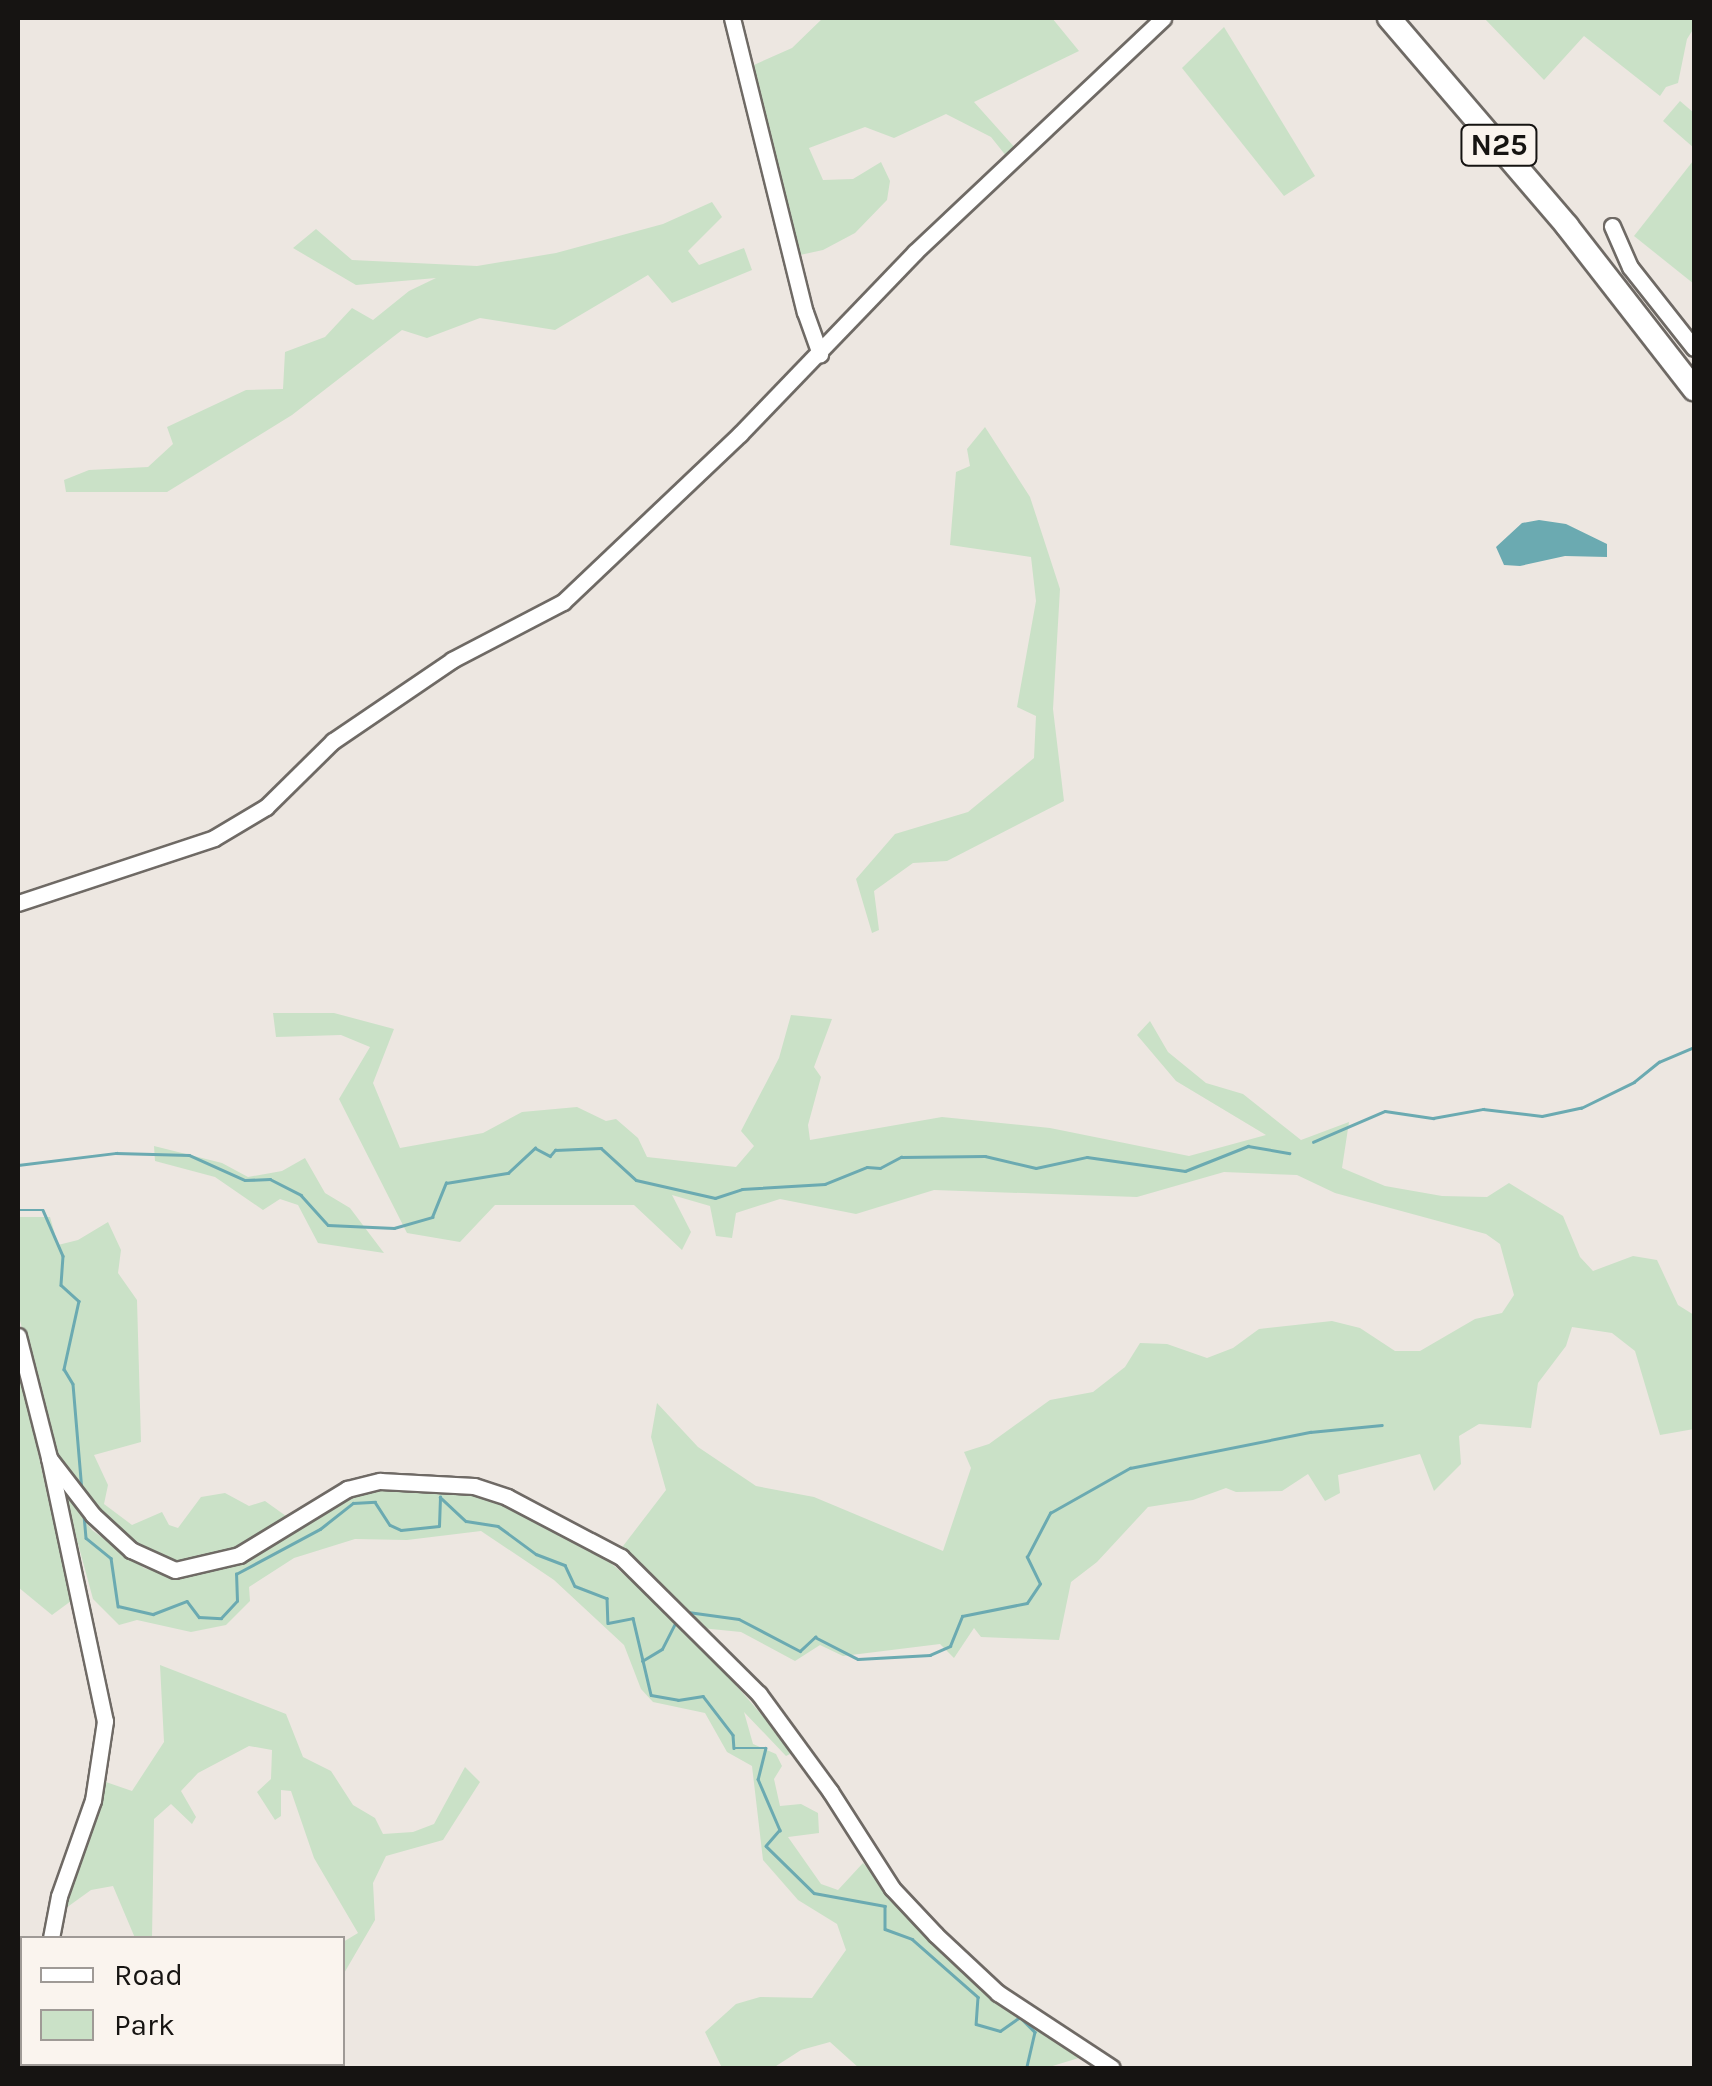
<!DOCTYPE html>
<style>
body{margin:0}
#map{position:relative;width:1712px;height:2086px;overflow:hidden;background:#ede7e1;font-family:Karla,sans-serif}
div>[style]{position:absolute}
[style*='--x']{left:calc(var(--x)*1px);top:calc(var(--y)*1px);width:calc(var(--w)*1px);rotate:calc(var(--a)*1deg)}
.green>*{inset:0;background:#cae1c7}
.water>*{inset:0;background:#6baab1}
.stream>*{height:2.5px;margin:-1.25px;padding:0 1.25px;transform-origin:1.25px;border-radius:1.25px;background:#6baab1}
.roads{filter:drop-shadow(2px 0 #6f6a65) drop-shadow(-2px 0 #6f6a65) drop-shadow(0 2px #6f6a65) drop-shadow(0 -2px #6f6a65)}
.minor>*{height:15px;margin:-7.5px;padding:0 7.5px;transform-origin:7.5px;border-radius:7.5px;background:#fff}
.highway>*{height:22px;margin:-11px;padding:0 11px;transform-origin:11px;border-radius:11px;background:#fff}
span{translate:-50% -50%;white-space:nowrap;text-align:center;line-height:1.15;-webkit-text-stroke:8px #faf4ee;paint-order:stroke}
.shield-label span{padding:2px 8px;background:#faf4ee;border:2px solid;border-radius:8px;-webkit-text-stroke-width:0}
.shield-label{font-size:30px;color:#161412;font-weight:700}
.frame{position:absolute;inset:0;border:20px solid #161412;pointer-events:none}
.legend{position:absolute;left:20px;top:1936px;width:325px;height:130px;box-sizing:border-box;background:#faf4ee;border:2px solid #9f9a96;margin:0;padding:12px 18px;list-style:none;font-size:30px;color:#161412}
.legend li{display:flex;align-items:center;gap:20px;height:50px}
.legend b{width:50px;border:2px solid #9f9a96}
</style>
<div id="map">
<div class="green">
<i style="clip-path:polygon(823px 18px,1052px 18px,1079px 51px,974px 102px,1017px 150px,1007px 157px,991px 137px,946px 114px,894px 138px,865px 127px,809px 148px,823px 180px,853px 179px,881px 162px,890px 181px,887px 200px,855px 233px,823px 250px,800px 255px,747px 68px,792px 48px)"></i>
<i style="clip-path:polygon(1484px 18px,1694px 18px,1694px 28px,1687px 39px,1678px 83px,1666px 87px,1660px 96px,1584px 36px,1544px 80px)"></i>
<i style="clip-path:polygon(1224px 27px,1315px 176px,1284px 196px,1182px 68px)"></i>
<i style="clip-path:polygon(1680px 101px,1694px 113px,1694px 148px,1663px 121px)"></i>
<i style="clip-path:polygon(1693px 161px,1694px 162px,1694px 284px,1634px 236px)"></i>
<i style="clip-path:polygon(712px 202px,722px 217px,688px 251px,699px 265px,744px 248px,752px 270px,672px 303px,648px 275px,555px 330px,480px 318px,427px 338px,402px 330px,292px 415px,167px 492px,66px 492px,64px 480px,89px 470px,148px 467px,173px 444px,167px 427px,246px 390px,283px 389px,285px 352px,325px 337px,352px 308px,373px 320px,409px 291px,436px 278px,356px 285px,293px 248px,316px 229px,352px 260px,477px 266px,556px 253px,663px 224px)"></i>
<i style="clip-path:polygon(985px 427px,1030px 497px,1060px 589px,1053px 709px,1064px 801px,947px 861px,913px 863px,874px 891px,879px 930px,872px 933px,856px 879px,895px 834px,968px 812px,1034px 758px,1036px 716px,1017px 707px,1036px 601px,1031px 557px,950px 545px,956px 472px,970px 466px,967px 449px)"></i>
<i style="clip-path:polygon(273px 1013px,334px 1013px,394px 1029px,373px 1083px,400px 1148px,483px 1133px,522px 1112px,577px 1107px,606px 1121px,616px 1119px,638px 1138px,647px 1157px,736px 1167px,754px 1146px,741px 1131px,779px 1058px,791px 1015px,832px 1019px,814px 1067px,821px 1077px,808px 1125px,810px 1140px,942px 1117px,1050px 1128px,1189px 1156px,1266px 1135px,1176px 1081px,1137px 1035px,1150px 1021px,1168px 1052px,1206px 1083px,1243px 1094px,1301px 1140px,1349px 1122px,1342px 1168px,1385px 1186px,1442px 1196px,1487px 1197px,1509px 1183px,1563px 1216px,1580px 1257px,1593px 1271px,1633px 1256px,1657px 1260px,1678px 1305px,1694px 1315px,1694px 1429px,1660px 1435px,1635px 1351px,1612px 1333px,1572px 1327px,1566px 1346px,1538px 1383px,1531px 1428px,1479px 1424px,1459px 1436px,1461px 1464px,1434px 1491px,1420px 1454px,1338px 1475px,1340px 1493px,1325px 1501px,1308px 1474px,1282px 1491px,1236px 1492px,1226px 1488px,1193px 1500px,1148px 1507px,1097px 1562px,1071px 1582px,1059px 1640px,981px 1637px,974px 1628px,954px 1658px,940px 1644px,843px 1656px,820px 1645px,795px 1661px,741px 1632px,701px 1628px,620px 1550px,666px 1490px,651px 1437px,657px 1403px,698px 1447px,756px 1486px,814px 1497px,943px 1551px,971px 1468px,964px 1452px,989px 1444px,1050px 1400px,1093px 1392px,1125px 1367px,1140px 1343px,1167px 1344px,1207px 1358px,1233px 1348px,1259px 1329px,1332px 1321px,1360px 1328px,1395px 1351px,1420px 1351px,1475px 1319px,1502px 1313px,1514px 1295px,1500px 1244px,1486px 1234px,1335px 1193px,1297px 1175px,1224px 1172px,1137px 1197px,934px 1190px,856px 1214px,780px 1199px,736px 1213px,732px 1238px,716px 1236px,710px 1206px,672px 1195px,691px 1232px,682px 1250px,634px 1205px,495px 1205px,460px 1242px,407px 1233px,339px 1099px,370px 1047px,341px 1035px,276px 1037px)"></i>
<i style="clip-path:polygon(154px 1146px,222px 1163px,248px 1177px,282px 1171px,305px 1158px,325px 1193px,350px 1208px,384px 1253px,318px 1243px,298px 1205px,280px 1199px,263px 1210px,215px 1177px,155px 1161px)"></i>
<i style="clip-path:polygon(18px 1217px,50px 1217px,58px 1245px,78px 1240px,108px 1222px,121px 1250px,118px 1273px,137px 1300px,141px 1442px,94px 1455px,108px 1485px,104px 1504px,132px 1525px,162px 1512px,169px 1525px,178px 1528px,201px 1497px,225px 1493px,249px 1506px,265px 1501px,286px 1516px,238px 1551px,178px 1566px,135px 1548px,94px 1512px,56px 1459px,18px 1313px)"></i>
<i style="clip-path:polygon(18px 1363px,71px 1601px,52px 1615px,18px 1587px)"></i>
<i style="clip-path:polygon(386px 1487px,463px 1489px,526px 1512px,612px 1564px,694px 1637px,794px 1752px,786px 1756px,744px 1712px,753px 1744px,776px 1754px,782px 1766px,774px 1779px,780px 1806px,801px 1804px,818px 1813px,819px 1833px,788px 1837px,821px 1884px,838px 1890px,863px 1863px,986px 1993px,1082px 2057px,1046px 2068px,859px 2068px,830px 2042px,801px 2050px,773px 2068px,722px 2068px,705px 2032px,736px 2004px,760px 1997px,812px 1998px,846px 1950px,837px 1924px,798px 1900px,763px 1860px,752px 1766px,727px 1752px,705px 1713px,653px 1702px,641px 1689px,624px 1645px,554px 1580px,481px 1531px,407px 1540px,355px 1539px,294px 1558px,249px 1587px,250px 1601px,226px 1625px,191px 1632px,137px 1620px,119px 1625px,93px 1599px,64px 1492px,92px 1530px,144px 1568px,179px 1578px,244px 1562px,323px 1509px,354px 1493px)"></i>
<i style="clip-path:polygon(160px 1665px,286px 1714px,303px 1757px,331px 1771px,353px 1805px,375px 1818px,383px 1834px,413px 1832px,434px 1824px,465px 1767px,480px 1782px,443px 1840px,386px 1856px,373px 1883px,375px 1920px,343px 1975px,343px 1942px,358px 1933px,314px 1858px,291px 1791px,281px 1790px,281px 1816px,275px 1820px,257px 1792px,271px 1779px,272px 1750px,249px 1746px,198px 1773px,181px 1791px,196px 1817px,192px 1824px,171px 1804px,154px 1819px,152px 1938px,135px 1938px,113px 1886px,91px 1890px,66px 1908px,103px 1781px,132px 1791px,164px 1742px)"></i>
</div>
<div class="water">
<i style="clip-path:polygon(1539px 520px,1566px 524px,1607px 544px,1607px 557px,1565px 556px,1520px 566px,1504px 565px,1496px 547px,1522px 523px)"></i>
</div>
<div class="stream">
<i style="--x:1313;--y:1142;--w:78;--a:-23.3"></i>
<i style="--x:1385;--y:1111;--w:49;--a:8.3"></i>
<i style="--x:1433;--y:1118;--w:51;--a:-10.2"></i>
<i style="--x:1483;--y:1109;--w:59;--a:6.8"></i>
<i style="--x:1542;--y:1116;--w:40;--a:-12"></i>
<i style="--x:1581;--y:1108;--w:59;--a:-26.1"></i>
<i style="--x:1634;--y:1082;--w:32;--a:-39"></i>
<i style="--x:1659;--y:1062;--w:38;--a:-23"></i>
<i style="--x:18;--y:1165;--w:99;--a:-7"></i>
<i style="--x:116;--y:1153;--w:73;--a:1.6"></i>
<i style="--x:189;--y:1155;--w:61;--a:24.1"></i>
<i style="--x:245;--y:1180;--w:25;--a:-2"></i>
<i style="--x:270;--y:1179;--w:35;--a:27"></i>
<i style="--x:301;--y:1195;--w:40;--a:48"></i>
<i style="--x:328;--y:1225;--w:66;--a:2.6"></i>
<i style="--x:394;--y:1228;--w:40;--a:-16"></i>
<i style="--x:432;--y:1217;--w:37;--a:-68"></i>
<i style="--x:446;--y:1183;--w:63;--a:-9.2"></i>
<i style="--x:508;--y:1173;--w:37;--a:-43"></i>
<i style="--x:535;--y:1148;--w:17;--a:28"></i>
<i style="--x:550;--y:1156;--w:8;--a:-50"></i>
<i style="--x:555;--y:1150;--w:46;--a:-2.5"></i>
<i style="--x:601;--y:1148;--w:47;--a:42.4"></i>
<i style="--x:636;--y:1180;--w:81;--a:12.8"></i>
<i style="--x:715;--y:1198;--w:28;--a:-18"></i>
<i style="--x:742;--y:1189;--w:83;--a:-3.4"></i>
<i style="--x:825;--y:1184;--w:45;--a:-22"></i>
<i style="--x:867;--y:1167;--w:13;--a:4"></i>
<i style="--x:880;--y:1168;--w:24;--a:-28"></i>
<i style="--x:901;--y:1157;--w:84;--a:-0.7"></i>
<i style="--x:985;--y:1156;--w:52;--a:13.2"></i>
<i style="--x:1036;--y:1168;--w:52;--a:-12.2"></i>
<i style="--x:1087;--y:1157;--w:99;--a:8.1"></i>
<i style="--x:1185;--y:1171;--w:68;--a:-21.6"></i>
<i style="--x:1248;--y:1146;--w:42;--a:9.7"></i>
<i style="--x:18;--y:1210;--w:25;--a:0"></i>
<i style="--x:43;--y:1210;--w:50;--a:66.5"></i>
<i style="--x:63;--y:1256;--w:29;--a:94"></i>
<i style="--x:61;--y:1285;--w:24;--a:42"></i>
<i style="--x:79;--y:1301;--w:70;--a:102.4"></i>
<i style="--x:64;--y:1369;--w:17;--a:59"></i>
<i style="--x:73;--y:1384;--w:108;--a:85.2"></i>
<i style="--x:84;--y:1515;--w:23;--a:85"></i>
<i style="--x:86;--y:1538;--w:32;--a:39"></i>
<i style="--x:111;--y:1558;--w:49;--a:81.7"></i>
<i style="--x:118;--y:1606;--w:36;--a:13"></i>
<i style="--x:153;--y:1614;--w:36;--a:-21"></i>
<i style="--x:187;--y:1601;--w:20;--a:53"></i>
<i style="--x:199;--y:1617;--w:22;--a:3"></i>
<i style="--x:221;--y:1618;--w:23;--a:-47"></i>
<i style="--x:237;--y:1601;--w:27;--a:-92"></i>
<i style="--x:236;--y:1574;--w:95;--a:-28.2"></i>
<i style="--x:320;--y:1529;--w:42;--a:-38.2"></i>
<i style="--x:353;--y:1503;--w:22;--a:-3"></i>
<i style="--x:375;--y:1502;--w:27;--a:57"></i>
<i style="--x:390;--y:1525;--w:12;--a:24"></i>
<i style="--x:401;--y:1530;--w:38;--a:-6"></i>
<i style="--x:439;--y:1526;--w:29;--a:-88"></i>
<i style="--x:440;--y:1497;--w:35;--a:43"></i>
<i style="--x:466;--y:1521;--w:32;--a:9"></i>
<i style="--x:498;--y:1526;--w:47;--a:36.4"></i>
<i style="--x:536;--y:1554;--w:31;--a:21"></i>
<i style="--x:565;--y:1565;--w:23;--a:65"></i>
<i style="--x:575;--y:1586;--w:34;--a:21"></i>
<i style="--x:607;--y:1598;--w:25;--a:88"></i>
<i style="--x:608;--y:1623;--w:25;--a:-11"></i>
<i style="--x:633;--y:1618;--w:79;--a:76.8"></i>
<i style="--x:651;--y:1695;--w:27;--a:10"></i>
<i style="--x:678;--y:1700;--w:25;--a:-9"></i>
<i style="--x:703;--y:1696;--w:49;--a:52.4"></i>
<i style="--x:733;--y:1735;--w:13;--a:86"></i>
<i style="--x:734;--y:1748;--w:32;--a:0"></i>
<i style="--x:766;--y:1748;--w:32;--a:104"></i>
<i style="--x:758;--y:1779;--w:56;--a:66.7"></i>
<i style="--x:780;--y:1830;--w:21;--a:131"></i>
<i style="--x:766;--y:1846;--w:67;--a:44.4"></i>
<i style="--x:814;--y:1893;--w:72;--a:10.4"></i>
<i style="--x:885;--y:1906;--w:23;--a:90"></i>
<i style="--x:885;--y:1929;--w:29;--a:20"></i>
<i style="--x:912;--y:1939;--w:88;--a:41.3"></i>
<i style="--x:978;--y:1997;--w:27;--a:94"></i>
<i style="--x:976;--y:2024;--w:25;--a:16"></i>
<i style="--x:1000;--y:2031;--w:24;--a:-35"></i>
<i style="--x:1020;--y:2017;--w:21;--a:45"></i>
<i style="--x:1035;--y:2032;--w:37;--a:103"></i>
<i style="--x:688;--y:1612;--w:51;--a:7.8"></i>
<i style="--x:739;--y:1619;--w:69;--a:27.7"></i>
<i style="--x:800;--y:1651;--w:21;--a:-43"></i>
<i style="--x:815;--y:1637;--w:48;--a:27.1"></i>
<i style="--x:858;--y:1659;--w:72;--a:-3.2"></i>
<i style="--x:930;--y:1655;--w:22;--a:-24"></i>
<i style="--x:950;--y:1646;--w:32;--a:-68"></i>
<i style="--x:962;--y:1616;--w:66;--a:-11.3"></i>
<i style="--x:1027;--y:1603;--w:23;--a:-56"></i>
<i style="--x:1040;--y:1584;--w:30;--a:-116"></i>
<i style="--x:1027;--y:1557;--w:50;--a:-62.4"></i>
<i style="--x:1050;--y:1513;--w:92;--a:-29.4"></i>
<i style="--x:1130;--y:1468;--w:184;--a:-11.3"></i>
<i style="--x:1310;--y:1432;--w:72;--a:-5.6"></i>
<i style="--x:642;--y:1661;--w:23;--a:-31"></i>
<i style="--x:662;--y:1649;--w:34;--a:-63"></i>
</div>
<div class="roads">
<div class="minor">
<i style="--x:732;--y:18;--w:303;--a:76.1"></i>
<i style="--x:805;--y:312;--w:45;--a:70.3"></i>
<i style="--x:1612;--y:226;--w:45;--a:66.3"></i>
<i style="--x:1630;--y:267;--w:103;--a:51.7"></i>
<i style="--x:18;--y:903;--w:206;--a:-18.3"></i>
<i style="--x:214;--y:838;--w:61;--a:-30.8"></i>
<i style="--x:266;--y:807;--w:94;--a:-44.6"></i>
<i style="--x:333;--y:741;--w:144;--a:-34.2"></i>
<i style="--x:452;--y:660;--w:125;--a:-27.6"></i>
<i style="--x:563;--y:602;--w:244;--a:-43.5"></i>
<i style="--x:740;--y:434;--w:252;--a:-46.1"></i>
<i style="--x:915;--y:252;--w:341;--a:-43.3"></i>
<i style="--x:18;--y:1336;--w:126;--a:75.7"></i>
<i style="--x:49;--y:1458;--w:269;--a:78"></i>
<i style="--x:105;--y:1721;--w:80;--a:98.6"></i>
<i style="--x:93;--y:1800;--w:102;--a:109.5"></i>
<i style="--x:59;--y:1896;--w:43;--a:100.8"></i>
<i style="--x:49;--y:1458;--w:72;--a:52.3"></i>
<i style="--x:93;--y:1515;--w:52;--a:42.6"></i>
<i style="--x:131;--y:1550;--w:48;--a:24.4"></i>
<i style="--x:175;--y:1570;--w:66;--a:-13.2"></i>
<i style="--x:239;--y:1555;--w:127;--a:-31.4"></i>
<i style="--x:347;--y:1489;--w:34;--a:-14"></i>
<i style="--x:380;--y:1481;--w:94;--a:3"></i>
<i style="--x:474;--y:1486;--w:35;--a:18"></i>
<i style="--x:507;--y:1497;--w:129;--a:27.8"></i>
<i style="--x:621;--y:1557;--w:194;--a:44.8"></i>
<i style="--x:759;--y:1694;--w:120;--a:53.8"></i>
<i style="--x:830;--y:1791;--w:115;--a:57.4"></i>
<i style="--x:892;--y:1888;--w:64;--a:46.9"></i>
<i style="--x:936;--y:1935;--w:85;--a:43.1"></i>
<i style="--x:998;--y:1993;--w:136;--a:33.3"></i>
<i style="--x:40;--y:2064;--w:4;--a:90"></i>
</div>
<div class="highway">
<i style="--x:1389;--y:18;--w:274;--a:49.4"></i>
<i style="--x:1567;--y:226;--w:207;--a:52.1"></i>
</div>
</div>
<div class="shield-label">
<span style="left:1499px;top:145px">N25</span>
</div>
<div class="frame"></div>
<ul class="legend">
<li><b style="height:12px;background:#fff"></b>Road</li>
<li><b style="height:28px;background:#cae1c7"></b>Park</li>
</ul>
</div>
